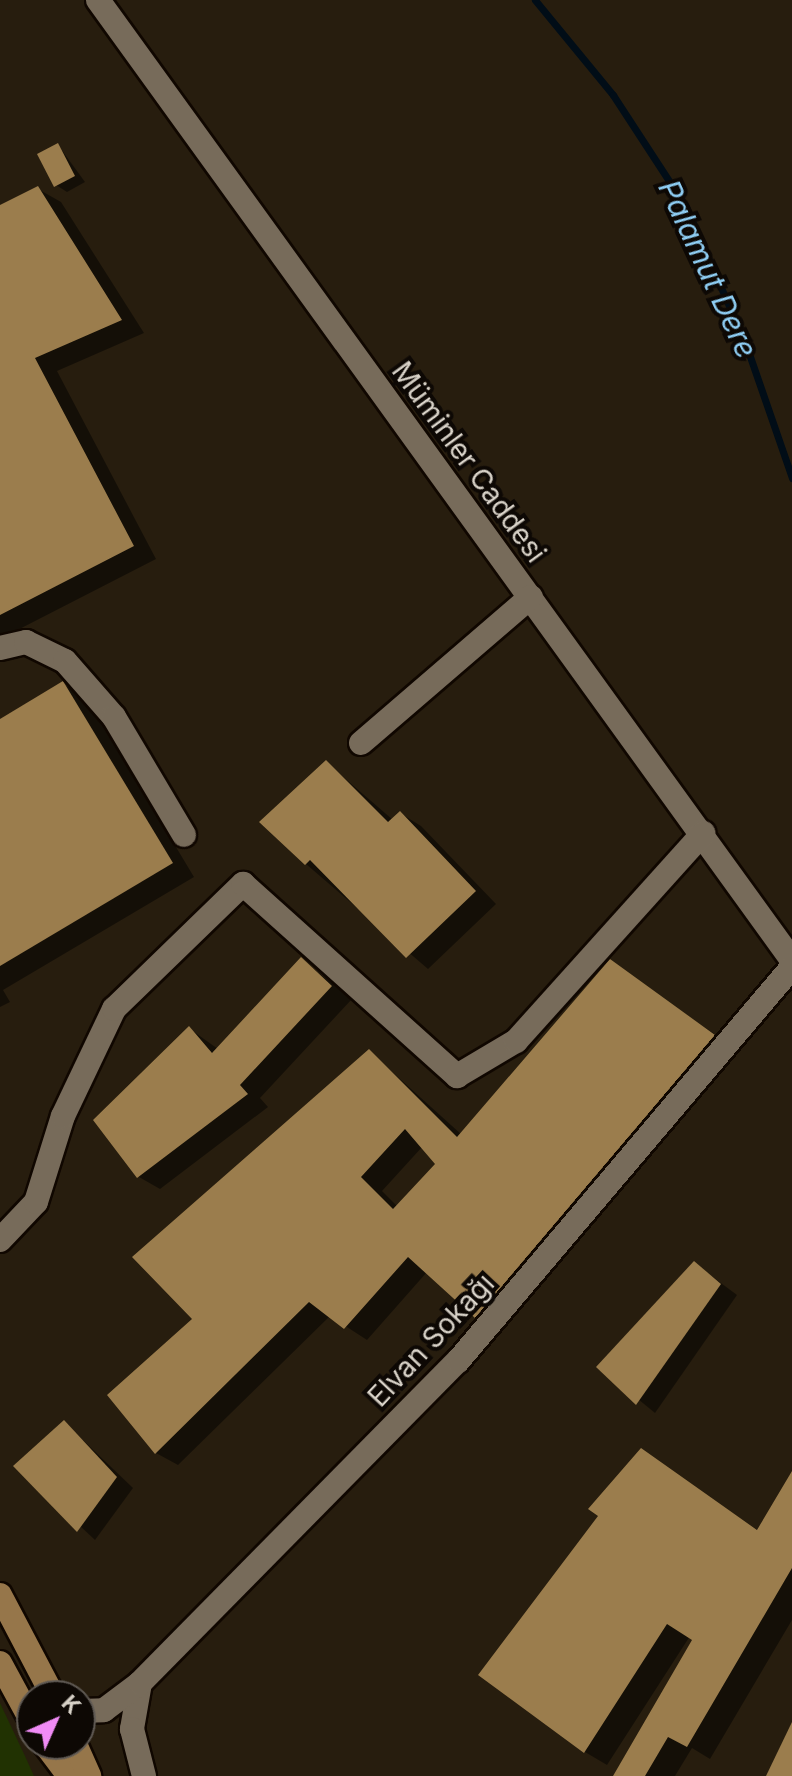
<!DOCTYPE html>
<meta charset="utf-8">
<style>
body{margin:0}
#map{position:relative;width:792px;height:1776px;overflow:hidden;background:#271d0e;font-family:Inter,sans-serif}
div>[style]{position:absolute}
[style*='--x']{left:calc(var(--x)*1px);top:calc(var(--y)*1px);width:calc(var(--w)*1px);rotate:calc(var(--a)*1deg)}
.green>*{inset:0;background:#213202}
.shadow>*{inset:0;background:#0007}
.stream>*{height:7px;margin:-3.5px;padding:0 3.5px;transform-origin:3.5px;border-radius:3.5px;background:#010d17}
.building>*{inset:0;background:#9b7d4d}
.roads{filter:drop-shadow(2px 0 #100700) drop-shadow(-2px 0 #100700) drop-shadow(0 2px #100700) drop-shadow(0 -2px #100700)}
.minor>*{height:24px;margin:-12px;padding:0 12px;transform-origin:12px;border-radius:12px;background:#776b5a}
.major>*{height:24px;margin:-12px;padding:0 12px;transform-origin:12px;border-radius:12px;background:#96764a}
span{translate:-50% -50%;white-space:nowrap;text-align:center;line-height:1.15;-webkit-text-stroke:8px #0d0804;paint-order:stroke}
.street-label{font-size:28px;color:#d9d3c9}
.water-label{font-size:30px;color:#8fcef4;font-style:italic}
.north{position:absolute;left:16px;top:1680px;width:80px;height:80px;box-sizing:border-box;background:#0d0804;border:2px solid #5f5953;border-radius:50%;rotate:45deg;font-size:22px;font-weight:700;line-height:32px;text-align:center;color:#d9d3c9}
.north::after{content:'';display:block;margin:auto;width:28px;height:36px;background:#f08bf5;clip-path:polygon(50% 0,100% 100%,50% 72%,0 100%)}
</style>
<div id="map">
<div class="green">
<i style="clip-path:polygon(0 1703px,25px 1756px,34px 1776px,0 1776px)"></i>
</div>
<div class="shadow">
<i style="clip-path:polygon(58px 145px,85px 182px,67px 192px,56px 185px)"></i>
<i style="clip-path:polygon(38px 189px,61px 202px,144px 333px,57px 371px,156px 559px,0 639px,0 209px)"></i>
<i style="clip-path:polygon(63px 684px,86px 697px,194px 877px,3px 990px,10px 1002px,0 1007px,0 721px)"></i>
<i style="clip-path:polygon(326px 762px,393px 820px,400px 813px,421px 826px,496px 904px,428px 969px,306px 864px)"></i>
<i style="clip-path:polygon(302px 960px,352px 999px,260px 1098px,268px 1107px,160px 1189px,139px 1177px,190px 1029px,218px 1049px)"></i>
<i style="clip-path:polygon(evenodd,610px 962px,736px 1049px,498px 1329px,427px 1272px,367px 1340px,330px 1316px,178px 1465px,156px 1453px,195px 1319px,369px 1051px,462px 1135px,610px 962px,423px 1146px,438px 1164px,398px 1207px,382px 1191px,423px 1146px)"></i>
<i style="clip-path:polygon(694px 1263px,737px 1295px,655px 1413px,599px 1367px)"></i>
<i style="clip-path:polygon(64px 1422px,133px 1488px,95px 1540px,16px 1466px)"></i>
<i style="clip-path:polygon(641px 1451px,759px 1531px,792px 1478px,792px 1620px,710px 1759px,692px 1748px,675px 1776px,616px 1776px,695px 1639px,690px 1636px,607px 1765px,585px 1752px,600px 1516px)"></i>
</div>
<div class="stream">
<i style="--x:535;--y:0;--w:123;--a:50.6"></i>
<i style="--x:613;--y:95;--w:134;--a:56.9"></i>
<i style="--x:686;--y:207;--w:150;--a:66.5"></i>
<i style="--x:746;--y:345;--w:141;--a:70.9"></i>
</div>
<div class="building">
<i style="clip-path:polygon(58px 143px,75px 176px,54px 187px,37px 154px)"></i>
<i style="clip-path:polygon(38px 186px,122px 320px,35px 358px,134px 546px,0 615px,0 205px)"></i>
<i style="clip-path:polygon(63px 681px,173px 863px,0 966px,0 719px)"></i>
<i style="clip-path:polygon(326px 760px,388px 822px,400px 811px,476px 891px,406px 958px,310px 860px,305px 865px,259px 822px)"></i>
<i style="clip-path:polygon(301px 957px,332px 986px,240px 1085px,248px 1094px,137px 1178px,93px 1120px,189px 1026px,212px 1053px)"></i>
<i style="clip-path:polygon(evenodd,610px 959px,715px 1035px,475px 1318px,408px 1257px,344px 1329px,309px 1302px,155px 1454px,107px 1395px,192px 1319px,132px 1257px,369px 1049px,457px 1137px,610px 959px,405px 1129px,435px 1164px,393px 1209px,361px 1177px,405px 1129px)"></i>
<i style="clip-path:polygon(694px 1261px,721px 1284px,636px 1405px,596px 1367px)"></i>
<i style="clip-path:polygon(64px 1420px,117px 1477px,77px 1532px,13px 1466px)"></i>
<i style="clip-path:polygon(641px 1448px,757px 1530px,792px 1471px,792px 1568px,687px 1747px,668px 1737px,645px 1776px,613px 1776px,692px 1640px,667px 1624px,584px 1753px,478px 1675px,598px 1516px,588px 1509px)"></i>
<i style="clip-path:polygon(792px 1722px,792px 1776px,766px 1776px)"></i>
</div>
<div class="roads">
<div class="minor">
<i style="--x:98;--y:0;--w:1185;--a:54.14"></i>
<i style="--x:0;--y:648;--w:27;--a:-13"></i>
<i style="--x:26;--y:642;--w:43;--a:26"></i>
<i style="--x:65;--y:661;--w:74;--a:48.8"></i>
<i style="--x:114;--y:717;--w:137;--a:59.3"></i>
<i style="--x:361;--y:743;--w:224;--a:-40.7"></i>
<i style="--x:0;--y:1240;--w:52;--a:-46.5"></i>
<i style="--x:36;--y:1202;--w:90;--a:-72.6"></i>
<i style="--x:63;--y:1116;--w:119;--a:-64.5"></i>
<i style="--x:114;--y:1009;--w:180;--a:-44.1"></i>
<i style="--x:243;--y:884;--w:288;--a:41.9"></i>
<i style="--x:457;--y:1076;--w:69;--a:-30.7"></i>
<i style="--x:516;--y:1041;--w:280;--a:-48"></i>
<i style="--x:140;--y:1683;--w:47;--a:99.9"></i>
<i style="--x:132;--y:1729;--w:49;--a:75.7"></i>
<i style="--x:80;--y:1711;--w:24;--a:-2"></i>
<i style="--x:104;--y:1710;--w:45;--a:-36.9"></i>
<i style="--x:140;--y:1683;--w:453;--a:-45.4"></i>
<i style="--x:458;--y:1361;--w:517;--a:-49.71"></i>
</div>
<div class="major">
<i style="--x:0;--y:1595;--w:114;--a:62.3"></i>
<i style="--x:0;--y:1663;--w:67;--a:61.5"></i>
<i style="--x:45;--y:1744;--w:40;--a:53"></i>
<i style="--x:75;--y:1744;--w:35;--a:66"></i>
</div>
</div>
<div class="street-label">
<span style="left:469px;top:462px;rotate:54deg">Müminler Caddesi</span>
<span style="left:431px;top:1340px;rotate:-47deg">Elvan Sokağı</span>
</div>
<div class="water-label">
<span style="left:708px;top:269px;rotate:65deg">Palamut Dere</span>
</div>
<div class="north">K</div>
</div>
